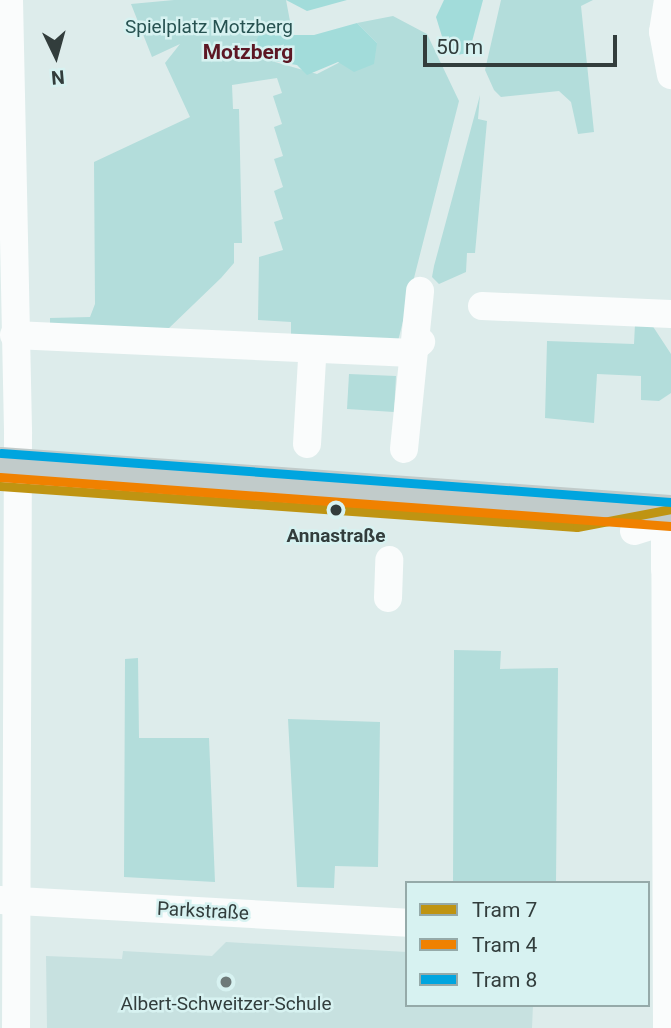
<!DOCTYPE html>
<meta charset="utf-8">
<style>
body{margin:0}
#map{position:relative;width:671px;height:1028px;overflow:hidden;background:#ddeceb;font-family:Roboto,sans-serif}
div>[style]{position:absolute}
[style*='--x']{left:calc(var(--x)*1px);top:calc(var(--y)*1px);width:calc(var(--w)*1px);rotate:calc(var(--a)*1deg)}
.built>*{inset:0;background:#c7e1e0}
.green>*{inset:0;background:#b3dddb}
.forest>*{inset:0;background:#a2dcda}
.minor>*{height:28px;margin:-14px;padding:0 14px;transform-origin:14px;border-radius:14px;background:#fafcfc}
.major>*{height:35px;margin:-17.5px;padding:0 17.5px;transform-origin:17.5px;border-radius:17.5px;background:#c1cbca}
.tram-1>*{height:9px;margin:-4.5px;padding:0 4.5px;transform-origin:4.5px;border-radius:4.5px;background:#bf9412}
.tram-2>*{height:9px;margin:-4.5px;padding:0 4.5px;transform-origin:4.5px;border-radius:4.5px;background:#f08100}
.tram-3>*{height:9px;margin:-4.5px;padding:0 4.5px;transform-origin:4.5px;border-radius:4.5px;background:#00a5df}
.dots>*{width:19px;height:19px;translate:-50% -50%;box-sizing:border-box;border:4px solid #d7f2f1;border-radius:50%}
span{translate:-50% -50%;white-space:nowrap;text-align:center;line-height:1.15;-webkit-text-stroke:5px #d7f2f1;paint-order:stroke}
.park-label{font-size:19px;color:#275251}
.stop-label{font-size:19px;color:#323d3c;font-weight:700}
.street-label{font-size:19px;color:#323d3c}
.poi-label{font-size:19px;color:#323d3c}
.neighbourhood-label{font-size:21px;color:#5d1724;font-weight:700}
.legend{position:absolute;left:405px;top:881px;width:245px;height:126px;box-sizing:border-box;background:#d7f2f1;border:2px solid #95aaa9;margin:0;padding:9px 12px;list-style:none;font-size:21px;color:#323d3c}
.legend li{display:flex;align-items:center;gap:14px;height:35px}
.legend b{width:35px;border:2px solid #95aaa9}
.north{position:absolute;left:21px;top:21px;width:70px;height:70px;-webkit-text-stroke:5px #d7f2f1;paint-order:stroke;rotate:175deg;font-size:19px;font-weight:700;line-height:28px;text-align:center;color:#323d3c}
.north::after{content:'';display:block;margin:auto;width:24px;height:32px;background:#323d3c;clip-path:polygon(50% 0,100% 100%,50% 72%,0 100%)}
.scale{position:absolute;left:423px;top:35px;width:194px;height:32px;box-sizing:border-box;border:4px solid #323d3c;border-top:0;padding-left:9px;font-size:21px;line-height:24px;white-space:nowrap;color:#323d3c;-webkit-text-stroke:5px #d7f2f1;paint-order:stroke}
</style>
<div id="map">
<div class="built">
<i style="clip-path:polygon(226px 942px,407px 952px,407px 1005px,533px 1005px,532px 1028px,47px 1028px,46px 956px,122px 959px,123px 951px,212px 956px)"></i>
</div>
<div class="green">
<i style="clip-path:polygon(174px 0,286px 0,293px 37px,260px 36px,275px 62px,317px 74px,377px 43px,357px 23px,393px 16px,427px 34px,459px 101px,398px 341px,291px 336px,291px 322px,258px 320px,259px 257px,283px 250px,274px 222px,283px 219px,274px 191px,283px 187px,274px 159px,283px 156px,274px 127px,282px 124px,273px 96px,282px 93px,277px 78px,232px 85px,233px 109px,239px 109px,242px 243px,234px 243px,234px 263px,221px 278px,167px 330px,50px 326px,50px 318px,90px 317px,95px 304px,94px 162px,190px 117px,165px 63px,180px 44px,152px 57px,131px 4px)"></i>
<i style="clip-path:polygon(501px 0,593px 0,581px 6px,594px 132px,578px 134px,571px 102px,559px 91px,501px 97px,494px 90px,485px 70px)"></i>
<i style="clip-path:polygon(480px 95px,478px 119px,487px 121px,475px 253px,467px 253px,466px 272px,439px 284px,432px 277px,434px 266px)"></i>
<i style="clip-path:polygon(635px 324px,652px 325px,671px 354px,671px 393px,659px 401px,641px 400px,641px 376px,597px 374px,594px 423px,545px 418px,547px 341px,634px 344px)"></i>
<i style="clip-path:polygon(349px 374px,396px 376px,394px 412px,347px 409px)"></i>
<i style="clip-path:polygon(454px 650px,501px 651px,500px 669px,558px 668px,556px 883px,453px 883px)"></i>
<i style="clip-path:polygon(138px 658px,139px 738px,209px 738px,215px 882px,124px 877px,125px 659px)"></i>
<i style="clip-path:polygon(288px 719px,380px 722px,378px 867px,335px 866px,334px 888px,297px 887px)"></i>
</div>
<div class="forest">
<i style="clip-path:polygon(286px 0,347px 0,307px 11px)"></i>
<i style="clip-path:polygon(444px 0,483px 0,469px 53px,456px 55px,444px 43px,436px 17px)"></i>
<i style="clip-path:polygon(357px 23px,377px 43px,374px 64px,354px 72px,338px 62px,307px 75px,297px 65px,262px 59px,253px 46px,259px 35px,314px 35px)"></i>
</div>
<div class="minor">
<i style="--x:9;--y:0;--w:434;--a:88.8"></i>
<i style="--x:18;--y:434;--w:594;--a:90.19"></i>
<i style="--x:668;--y:0;--w:32;--a:99"></i>
<i style="--x:663;--y:32;--w:44;--a:79.5"></i>
<i style="--x:482;--y:306;--w:189;--a:2.4"></i>
<i style="--x:14;--y:335;--w:393;--a:2.6"></i>
<i style="--x:407;--y:353;--w:18;--a:-38"></i>
<i style="--x:307;--y:444;--w:83;--a:-86.6"></i>
<i style="--x:404;--y:449;--w:159;--a:-84.2"></i>
<i style="--x:634;--y:531;--w:39;--a:-17"></i>
<i style="--x:388;--y:598;--w:38;--a:-88"></i>
<i style="--x:0;--y:900;--w:408;--a:3.2"></i>
<i style="--x:667;--y:1028;--w:459;--a:-90.2"></i>
<i style="--x:665;--y:569;--w:37;--a:-90"></i>
<i style="--x:665;--y:532;--w:7;--a:-34"></i>
</div>
<div class="major">
<i style="--x:0;--y:464;--w:673;--a:4.09"></i>
</div>
<div class="tram-1">
<i style="--x:0;--y:486;--w:578;--a:4.06"></i>
<i style="--x:577;--y:527;--w:96;--a:-10.8"></i>
</div>
<div class="tram-2">
<i style="--x:0;--y:477;--w:672;--a:4.18"></i>
</div>
<div class="tram-3">
<i style="--x:1;--y:453;--w:672;--a:4.18"></i>
</div>
<div class="dots">
<i style="left:336px;top:510px;background:#323d3c"></i>
<i style="left:226px;top:982px;background:#6e7a79"></i>
</div>
<div class="park-label">
<span style="left:209px;top:27px">Spielplatz Motzberg</span>
</div>
<div class="stop-label">
<span style="left:336px;top:536px">Annastraße</span>
</div>
<div class="street-label">
<span style="left:203px;top:911px;rotate:3deg">Parkstraße</span>
</div>
<div class="poi-label">
<span style="left:226px;top:1004px">Albert-Schweitzer-Schule</span>
</div>
<div class="neighbourhood-label">
<span style="left:248px;top:52px">Motzberg</span>
</div>
<ul class="legend">
<li><b style="height:9px;background:#bf9412"></b>Tram 7</li>
<li><b style="height:9px;background:#f08100"></b>Tram 4</li>
<li><b style="height:9px;background:#00a5df"></b>Tram 8</li>
</ul>
<div class="north">N</div>
<div class="scale">50 m</div>
</div>
